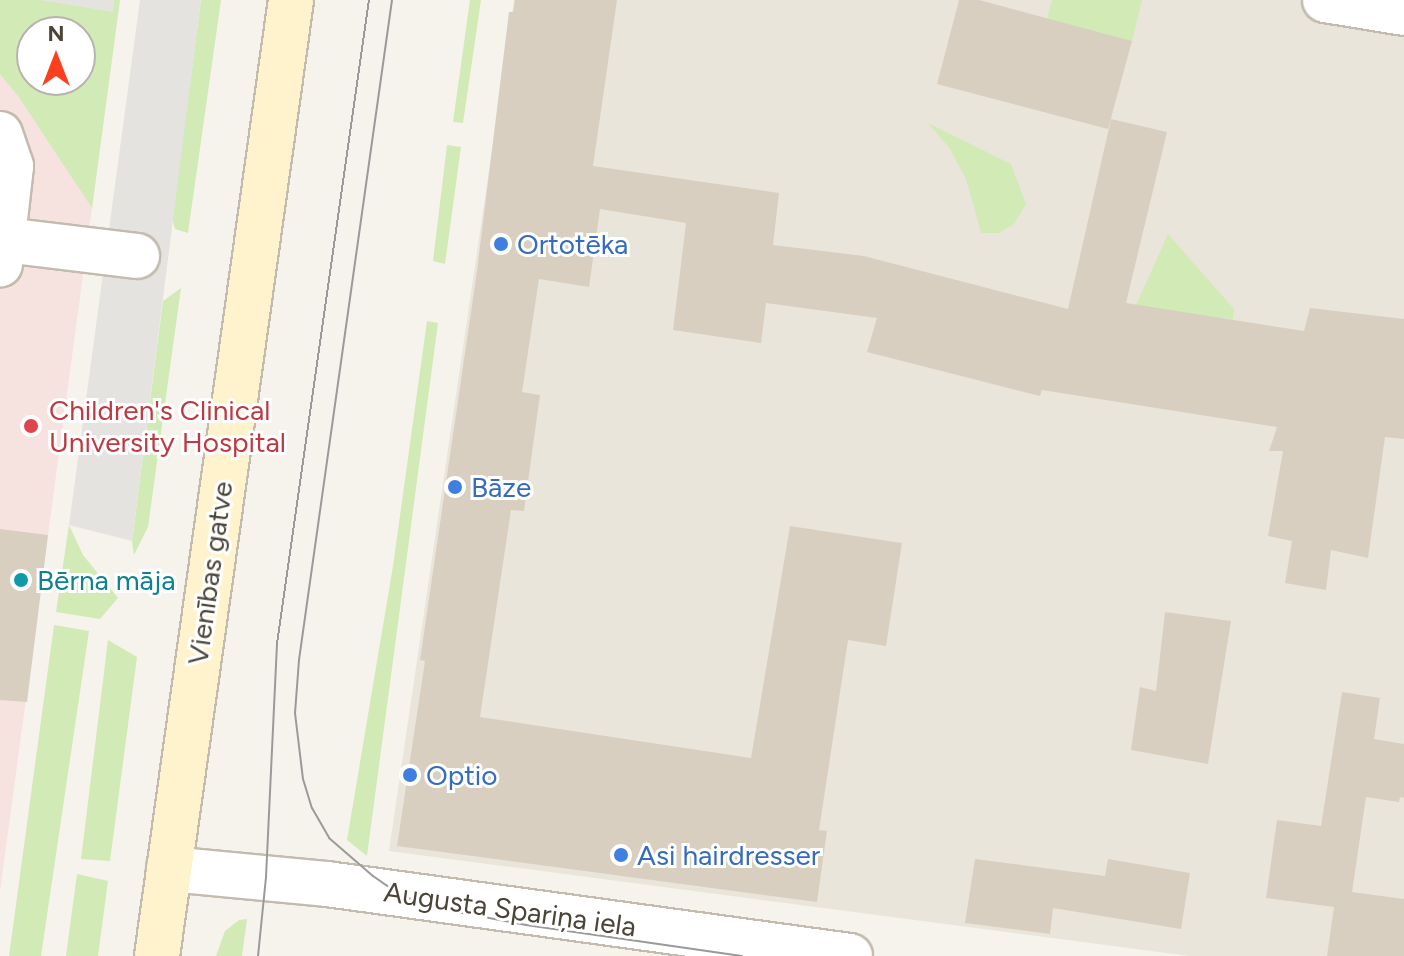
<!DOCTYPE html>
<meta charset="utf-8">
<style>
body{margin:0}
#map{position:relative;width:1404px;height:956px;overflow:hidden;background:#f6f3ec;font-family:Figtree,sans-serif}
div>[style]{position:absolute}
[style*='--x']{left:calc(var(--x)*1px);top:calc(var(--y)*1px);width:calc(var(--w)*1px);rotate:calc(var(--a)*1deg)}
.residential>*{inset:0;background:#eae5da}
.medical>*{inset:0;background:#f6e3e0}
.green>*{inset:0;background:#d2eab5}
.parking>*{inset:0;background:#e5e3e0}
.building>*{inset:0;background:#d8cfc1}
.roads{filter:drop-shadow(2px 0 #c2bbae) drop-shadow(-2px 0 #c2bbae) drop-shadow(0 2px #c2bbae) drop-shadow(0 -2px #c2bbae)}
.minor>*{height:44px;margin:-22px;padding:0 22px;transform-origin:22px;border-radius:22px;background:#fff}
.secondary>*{height:44px;margin:-22px;padding:0 22px;transform-origin:22px;border-radius:22px;background:#fff3cd}
.tram>*{height:2px;margin:-1px;padding:0 1px;transform-origin:1px;border-radius:1px;background:#9a9a9a}
.dots>*{width:22px;height:22px;translate:-50% -50%;box-sizing:border-box;border:4px solid #fff;border-radius:50%}
span{translate:-50% -50%;white-space:nowrap;text-align:center;line-height:1.15;-webkit-text-stroke:6px #fff;paint-order:stroke}
.shop-label{font-size:28px;color:#366cbe}
.left{translate:0 -50%;text-align:left}
.health-label{font-size:28px;color:#be3a42}
.street-label{font-size:28px;color:#4b4439}
.culture-label{font-size:28px;color:#0d838f}
.north{position:absolute;left:16px;top:16px;width:80px;height:80px;box-sizing:border-box;background:#fff;border:2px solid #b7b4b0;border-radius:50%;rotate:0deg;font-size:22px;font-weight:700;line-height:32px;text-align:center;color:#4b4439}
.north::after{content:'';display:block;margin:auto;width:28px;height:36px;background:#fc3f1d;clip-path:polygon(50% 0,100% 100%,50% 72%,0 100%)}
</style>
<div id="map">
<div class="residential">
<i style="clip-path:polygon(514px 0,1404px 0,1404px 956px,1189px 956px,389px 851px)"></i>
</div>
<div class="medical">
<i style="clip-path:polygon(evenodd,0 0,120px 0,0 892px,0 0,32px 32px,80px 32px,80px 80px,32px 80px,32px 32px)"></i>
</div>
<div class="green">
<i style="clip-path:polygon(evenodd,0 0,41px 0,112px 11px,114px 0,120px 0,92px 208px,18px 96px,0 74px,0 0,32px 32px,80px 32px,80px 80px,32px 80px,32px 32px)"></i>
<i style="clip-path:polygon(201px 0,221px 0,188px 233px,175px 229px,172px 218px)"></i>
<i style="clip-path:polygon(470px 0,481px 0,463px 123px,453px 122px)"></i>
<i style="clip-path:polygon(1052px 0,1142px 0,1132px 41px,1047px 19px)"></i>
<i style="clip-path:polygon(928px 123px,1011px 164px,1026px 204px,1014px 224px,999px 233px,981px 233px,966px 179px,950px 149px)"></i>
<i style="clip-path:polygon(447px 145px,461px 147px,445px 264px,433px 261px)"></i>
<i style="clip-path:polygon(1168px 234px,1234px 309px,1233px 319px,1220px 318px,1217px 333px,1136px 305px)"></i>
<i style="clip-path:polygon(181px 288px,148px 527px,134px 555px,132px 541px,163px 301px)"></i>
<i style="clip-path:polygon(427px 321px,438px 323px,367px 856px,347px 840px,393px 566px)"></i>
<i style="clip-path:polygon(69px 525px,83px 555px,118px 598px,100px 619px,56px 612px)"></i>
<i style="clip-path:polygon(54px 625px,89px 631px,41px 956px,9px 956px)"></i>
<i style="clip-path:polygon(108px 640px,137px 657px,110px 861px,81px 859px)"></i>
<i style="clip-path:polygon(77px 874px,108px 881px,98px 956px,66px 956px)"></i>
<i style="clip-path:polygon(247px 919px,242px 956px,216px 956px,225px 931px,239px 920px)"></i>
</div>
<div class="parking">
<i style="clip-path:polygon(41px 0,114px 0,113px 12px)"></i>
<i style="clip-path:polygon(140px 0,201px 0,132px 541px,69px 525px)"></i>
</div>
<div class="building">
<i style="clip-path:polygon(515px 0,617px 0,593px 166px,779px 193px,773px 245px,864px 256px,1068px 309px,1111px 119px,1167px 132px,1126px 303px,1304px 331px,1310px 308px,1404px 319px,1404px 439px,1385px 437px,1368px 558px,1331px 550px,1326px 590px,1285px 583px,1292px 541px,1268px 536px,1283px 451px,1269px 451px,1277px 427px,1042px 390px,1040px 396px,867px 352px,877px 318px,766px 303px,761px 343px,673px 330px,686px 223px,600px 209px,589px 287px,539px 279px,522px 392px,540px 395px,524px 511px,511px 510px,480px 717px,751px 758px,790px 526px,902px 543px,886px 646px,848px 640px,819px 830px,827px 831px,817px 902px,397px 846px,425px 661px,420px 660px,477px 271px,509px 12px,513px 12px)"></i>
<i style="clip-path:polygon(959px 0,979px 0,1132px 41px,1108px 129px,937px 84px)"></i>
<i style="clip-path:polygon(0 529px,48px 535px,27px 702px,0 700px)"></i>
<i style="clip-path:polygon(1165px 612px,1231px 621px,1208px 764px,1131px 750px,1140px 687px,1156px 691px)"></i>
<i style="clip-path:polygon(1342px 692px,1380px 698px,1374px 739px,1404px 744px,1404px 798px,1400px 797px,1399px 802px,1366px 797px,1352px 892px,1404px 899px,1404px 956px,1327px 956px,1334px 907px,1266px 898px,1277px 820px,1321px 826px)"></i>
<i style="clip-path:polygon(975px 859px,1105px 876px,1108px 859px,1190px 873px,1181px 929px,1053px 908px,1050px 934px,965px 923px)"></i>
</div>
<div class="roads">
<div class="minor">
<i style="--x:1325;--y:0;--w:80;--a:9.3"></i>
<i style="--x:0;--y:134;--w:34;--a:71"></i>
<i style="--x:11;--y:166;--w:99;--a:96.4"></i>
<i style="--x:5;--y:240;--w:133;--a:6.9"></i>
<i style="--x:169;--y:869;--w:159;--a:5.4"></i>
<i style="--x:327;--y:884;--w:528;--a:7.84"></i>
</div>
<div class="secondary">
<i style="--x:157;--y:956;--w:965;--a:-82.02"></i>
</div>
</div>
<div class="tram">
<i style="--x:392;--y:0;--w:667;--a:98.02"></i>
<i style="--x:299;--y:660;--w:53;--a:94.3"></i>
<i style="--x:295;--y:713;--w:66;--a:83.1"></i>
<i style="--x:303;--y:779;--w:30;--a:73"></i>
<i style="--x:312;--y:808;--w:34;--a:60"></i>
<i style="--x:329;--y:838;--w:58;--a:40.8"></i>
<i style="--x:373;--y:876;--w:33;--a:35"></i>
<i style="--x:400;--y:895;--w:38;--a:20"></i>
<i style="--x:436;--y:908;--w:92;--a:10.7"></i>
<i style="--x:526;--y:925;--w:218;--a:8.2"></i>
<i style="--x:258;--y:956;--w:79;--a:-84.2"></i>
<i style="--x:266;--y:877;--w:233;--a:-87.3"></i>
<i style="--x:277;--y:644;--w:651;--a:-81.87"></i>
</div>
<div class="dots">
<i style="left:501px;top:244px;background:#3f7fe0"></i>
<i style="left:31px;top:426px;background:#e0444e"></i>
<i style="left:455px;top:487px;background:#3f7fe0"></i>
<i style="left:21px;top:580px;background:#0f9aa8"></i>
<i style="left:410px;top:775px;background:#3f7fe0"></i>
<i style="left:621px;top:855px;background:#3f7fe0"></i>
</div>
<div class="shop-label">
<span class="left" style="left:517px;top:244px">Ortotēka</span>
<span class="left" style="left:471px;top:487px">Bāze</span>
<span class="left" style="left:426px;top:775px">Optio</span>
<span class="left" style="left:637px;top:855px">Asi hairdresser</span>
</div>
<div class="health-label">
<span class="left" style="left:49px;top:426px">Children's Clinical<br>University Hospital</span>
</div>
<div class="street-label">
<span style="left:210px;top:573px;rotate:-82deg">Vienības gatve</span>
<span style="left:510px;top:909px;rotate:8deg">Augusta Spariņa iela</span>
</div>
<div class="culture-label">
<span class="left" style="left:37px;top:580px">Bērna māja</span>
</div>
<div class="north">N</div>
</div>
